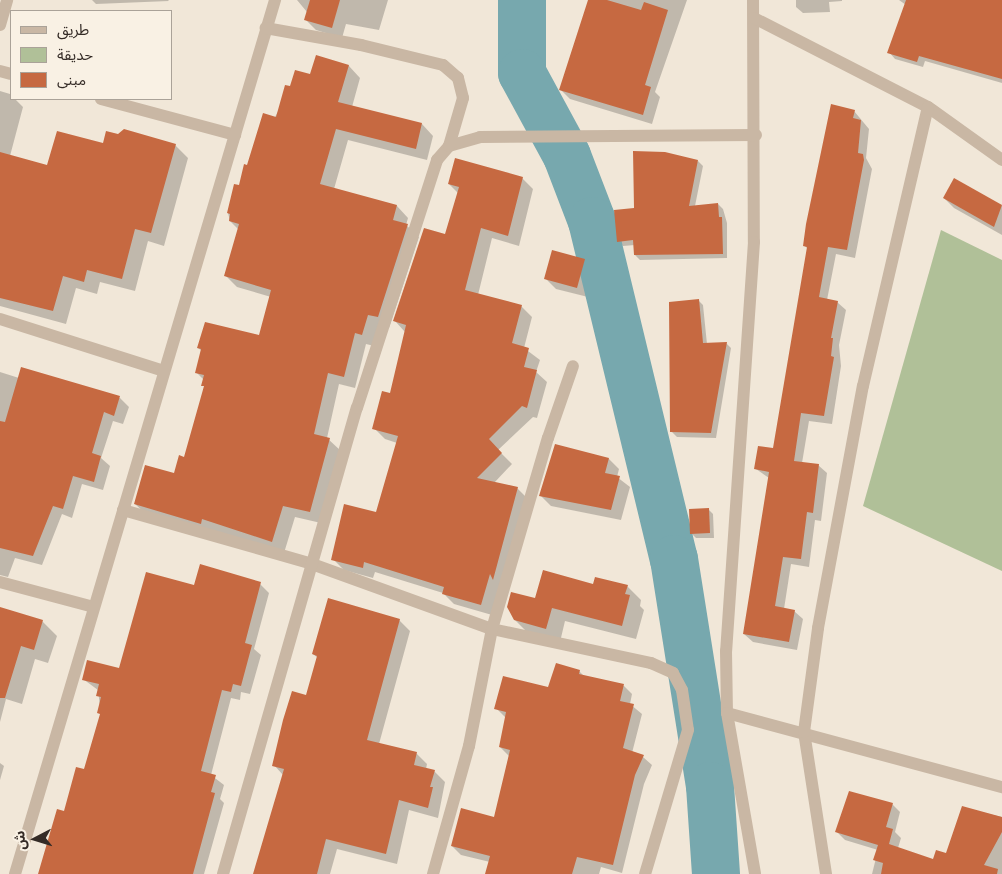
<!DOCTYPE html>
<meta charset="utf-8">
<style>
body{margin:0}
#map{position:relative;width:1002px;height:874px;overflow:hidden;background:#f1e7d8;font-family:"Asap Condensed","Noto Sans Arabic",sans-serif}
div>[style]{position:absolute}
[style*='--x']{left:calc(var(--x)*1px);top:calc(var(--y)*1px);width:calc(var(--w)*1px);rotate:calc(var(--a)*1deg)}
.green>*{inset:0;background:#b0c098}
.shadow>*{inset:0;background:#0003}
.river>*{height:48px;margin:-24px;padding:0 24px;transform-origin:24px;border-radius:24px;background:#77a8ae}
.building>*{inset:0;background:#c66941}
.street>*{height:12px;margin:-6px;padding:0 6px;transform-origin:6px;border-radius:6px;background:#c9b7a4}
span{translate:-50% -50%;white-space:nowrap;text-align:center;line-height:1.15;-webkit-text-stroke:4px #f9f1e4;paint-order:stroke}
.legend{position:absolute;left:10px;top:10px;width:162px;height:90px;box-sizing:border-box;background:#f9f1e4;border:1px solid #aaa298;margin:0;padding:6px 9px;list-style:none;font-size:15px;color:#342b26}
.legend li{display:flex;align-items:center;gap:10px;height:25px}
.legend b{width:25px;border:1px solid #aaa298}
.north{position:absolute;left:10px;top:814px;width:50px;height:50px;-webkit-text-stroke:4px #f9f1e4;paint-order:stroke;rotate:265deg;font-size:14px;font-weight:700;line-height:20px;text-align:center;color:#342b26}
.north::after{content:'';display:block;margin:auto;width:18px;height:22px;background:#342b26;clip-path:polygon(50% 0,100% 100%,50% 72%,0 100%)}
</style>
<div id="map">
<div class="green">
<i style="clip-path:polygon(941px 230px,1002px 260px,1002px 571px,863px 506px)"></i>
</div>
<div class="shadow">
<i style="clip-path:polygon(92px 0,168px 0,169px 1px,96px 4px)"></i>
<i style="clip-path:polygon(297px 0,388px 0,379px 30px,346px 24px,342px 38px,316px 30px,306px 20px,307px 12px)"></i>
<i style="clip-path:polygon(589px 0,687px 0,655px 92px,660px 97px,652px 124px,570px 99px,561px 90px)"></i>
<i style="clip-path:polygon(796px 0,842px 0,842px 1px,829px 2px,830px 12px,803px 13px,796px 7px)"></i>
<i style="clip-path:polygon(899px 0,1002px 0,1002px 83px,925px 61px,923px 67px,895px 59px,889px 52px,906px 5px)"></i>
<i style="clip-path:polygon(317px 57px,349px 66px,360px 78px,352px 107px,422px 124px,433px 136px,427px 160px,348px 140px,334px 189px,397px 206px,408px 218px,406px 225px,419px 237px,389px 328px,380px 326px,374px 346px,366px 344px,355px 388px,339px 384px,327px 438px,341px 451px,321px 523px,295px 517px,284px 553px,147px 515px,135px 504px,175px 474px,185px 458px,205px 387px,204px 380px,197px 373px,202px 351px,198px 348px,260px 337px,271px 297px,237px 287px,225px 275px,239px 230px,230px 221px,228px 213px,248px 166px,291px 88px,311px 76px)"></i>
<i style="clip-path:polygon(0 91px,10px 94px,23px 107px,10px 156px,48px 166px,104px 145px,175px 145px,188px 158px,164px 246px,148px 241px,135px 291px,100px 282px,97px 294px,76px 288px,66px 324px,0 306px)"></i>
<i style="clip-path:polygon(854px 111px,869px 129px,866px 158px,872px 169px,855px 258px,836px 254px,827px 300px,837px 302px,846px 310px,839px 345px,841px 366px,832px 424px,809px 421px,802px 463px,818px 465px,827px 473px,821px 521px,815px 520px,809px 567px,791px 564px,784px 609px,794px 611px,803px 619px,797px 650px,753px 642px,744px 634px,769px 478px,756px 469px,774px 449px,808px 249px,805px 246px)"></i>
<i style="clip-path:polygon(698px 161px,703px 166px,695px 206px,718px 204px,723px 209px,727px 223px,727px 258px,640px 260px,635px 255px,635px 245px,623px 246px,618px 241px,635px 210px)"></i>
<i style="clip-path:polygon(522px 178px,533px 189px,519px 246px,492px 238px,478px 295px,521px 306px,532px 317px,524px 348px,540px 360px,536px 372px,547px 382px,537px 418px,533px 417px,498px 450px,512px 464px,494px 483px,517px 488px,528px 499px,492px 615px,454px 604px,443px 593px,375px 572px,373px 578px,344px 570px,333px 559px,377px 514px,397px 443px,385px 439px,374px 428px,391px 395px,405px 332px,395px 321px,446px 235px,458px 193px,449px 184px)"></i>
<i style="clip-path:polygon(954px 180px,1002px 206px,1002px 235px,954px 208px,944px 198px)"></i>
<i style="clip-path:polygon(584px 260px,595px 271px,588px 297px,556px 289px,546px 279px)"></i>
<i style="clip-path:polygon(698px 300px,703px 305px,707px 344px,726px 343px,731px 348px,716px 438px,677px 437px,672px 432px)"></i>
<i style="clip-path:polygon(22px 368px,120px 398px,129px 407px,123px 424px,113px 421px,101px 458px,110px 466px,103px 490px,82px 484px,72px 518px,62px 514px,42px 565px,15px 558px,8px 577px,0 575px,0 372px,19px 378px)"></i>
<i style="clip-path:polygon(556px 446px,609px 459px,619px 469px,617px 477px,630px 487px,621px 520px,551px 506px,541px 496px)"></i>
<i style="clip-path:polygon(708px 509px,713px 514px,714px 538px,696px 538px,691px 533px)"></i>
<i style="clip-path:polygon(260px 584px,269px 593px,254px 649px,261px 655px,250px 694px,241px 692px,240px 700px,231px 698px,211px 775px,224px 785px,220px 799px,224px 803px,204px 874px,39px 874px,84px 771px,101px 715px,98px 690px,83px 679px,120px 669px,195px 587px)"></i>
<i style="clip-path:polygon(594px 585px,627px 586px,641px 600px,640px 606px,644px 610px,636px 639px,565px 621px,560px 642px,529px 634px,515px 620px,536px 600px)"></i>
<i style="clip-path:polygon(0 609px,42px 621px,57px 636px,48px 663px,35px 659px,22px 704px,6px 699px,0 722px)"></i>
<i style="clip-path:polygon(399px 620px,410px 631px,379px 744px,416px 753px,427px 764px,426px 769px,434px 771px,445px 782px,438px 818px,409px 810px,397px 864px,337px 849px,330px 874px,259px 874px,283px 775px,274px 765px,307px 697px,318px 658px,313px 654px)"></i>
<i style="clip-path:polygon(579px 671px,584px 676px,624px 686px,632px 694px,630px 704px,642px 714px,632px 753px,643px 757px,652px 765px,644px 784px,622px 873px,601px 867px,599px 874px,486px 874px,490px 862px,461px 855px,452px 846px,495px 819px,509px 756px,500px 747px,506px 718px,496px 708px,549px 688px)"></i>
<i style="clip-path:polygon(0 763px,4px 766px,0 780px)"></i>
<i style="clip-path:polygon(892px 804px,900px 812px,895px 832px,901px 838px,898px 848px,934px 861px,946px 855px,963px 808px,1002px 817px,1002px 874px,872px 874px,878px 850px,845px 840px,837px 832px)"></i>
</div>
<div class="river">
<i style="--x:522;--y:0;--w:73;--a:90"></i>
<i style="--x:522;--y:73;--w:94;--a:61.5"></i>
<i style="--x:567;--y:156;--w:70;--a:69"></i>
<i style="--x:592;--y:221;--w:348;--a:76.4"></i>
<i style="--x:674;--y:559;--w:230;--a:81"></i>
<i style="--x:710;--y:786;--w:88;--a:86.1"></i>
</div>
<div class="building">
<i style="clip-path:polygon(310px 0,340px 0,332px 28px,304px 20px)"></i>
<i style="clip-path:polygon(588px 0,607px 0,641px 10px,644px 2px,668px 10px,645px 85px,651px 87px,643px 115px,559px 90px)"></i>
<i style="clip-path:polygon(906px 0,1002px 0,1002px 79px,919px 56px,917px 62px,887px 53px)"></i>
<i style="clip-path:polygon(316px 55px,349px 65px,338px 102px,422px 123px,416px 149px,336px 129px,320px 184px,397px 205px,393px 220px,408px 224px,378px 317px,368px 315px,362px 335px,355px 333px,344px 377px,328px 373px,314px 434px,330px 438px,310px 512px,283px 506px,272px 542px,202px 519px,201px 524px,134px 504px,145px 465px,174px 473px,179px 455px,184px 457px,204px 386px,201px 386px,204px 375px,195px 373px,201px 349px,197px 348px,205px 322px,259px 335px,271px 290px,224px 276px,239px 224px,229px 221px,230px 214px,227px 213px,234px 184px,239px 185px,244px 164px,247px 165px,263px 113px,276px 117px,285px 85px,290px 86px,295px 70px,310px 74px)"></i>
<i style="clip-path:polygon(831px 104px,855px 110px,853px 118px,861px 120px,858px 153px,863px 154px,864px 160px,847px 250px,828px 247px,819px 297px,838px 301px,831px 338px,833px 338px,831px 356px,834px 357px,824px 416px,801px 413px,794px 461px,819px 464px,813px 513px,807px 512px,801px 559px,783px 557px,775px 606px,795px 610px,789px 642px,743px 634px,769px 472px,754px 469px,758px 446px,773px 448px,807px 247px,803px 246px,806px 224px)"></i>
<i style="clip-path:polygon(124px 129px,176px 144px,151px 233px,135px 229px,122px 279px,87px 270px,84px 282px,63px 276px,53px 311px,0 298px,0 152px,47px 165px,57px 131px,103px 143px,106px 131px,118px 134px)"></i>
<i style="clip-path:polygon(633px 151px,665px 152px,698px 160px,689px 206px,718px 203px,719px 217px,722px 217px,723px 254px,634px 255px,633px 240px,617px 242px,614px 210px,634px 208px)"></i>
<i style="clip-path:polygon(455px 158px,523px 177px,508px 236px,481px 228px,465px 290px,522px 305px,512px 343px,529px 348px,524px 367px,537px 370px,527px 408px,522px 406px,489px 439px,502px 453px,477px 478px,518px 487px,493px 580px,490px 574px,481px 605px,442px 594px,444px 587px,364px 562px,363px 568px,331px 560px,344px 504px,376px 512px,398px 436px,372px 429px,382px 391px,390px 393px,406px 325px,393px 321px,424px 228px,445px 234px,459px 187px,448px 184px)"></i>
<i style="clip-path:polygon(954px 178px,1002px 205px,994px 227px,943px 198px)"></i>
<i style="clip-path:polygon(552px 250px,585px 259px,577px 288px,544px 279px)"></i>
<i style="clip-path:polygon(699px 299px,703px 343px,727px 342px,711px 433px,670px 432px,669px 302px)"></i>
<i style="clip-path:polygon(21px 367px,120px 396px,114px 416px,104px 412px,92px 453px,101px 456px,94px 482px,73px 476px,63px 509px,53px 506px,33px 556px,0 548px,0 421px,5px 422px)"></i>
<i style="clip-path:polygon(555px 444px,609px 458px,605px 473px,620px 476px,611px 510px,539px 496px)"></i>
<i style="clip-path:polygon(709px 508px,710px 533px,690px 534px,689px 509px)"></i>
<i style="clip-path:polygon(200px 564px,261px 582px,245px 643px,252px 645px,241px 686px,233px 684px,231px 692px,222px 690px,201px 771px,216px 775px,211px 792px,215px 793px,193px 874px,38px 874px,57px 809px,64px 811px,76px 767px,84px 769px,100px 714px,97px 713px,101px 697px,96px 696px,99px 684px,82px 680px,87px 660px,119px 668px,146px 572px,194px 585px)"></i>
<i style="clip-path:polygon(543px 570px,593px 584px,595px 577px,628px 585px,625px 594px,630px 595px,622px 626px,552px 608px,546px 629px,514px 620px,507px 607px,511px 592px,535px 598px)"></i>
<i style="clip-path:polygon(328px 598px,400px 619px,367px 740px,417px 752px,414px 765px,435px 770px,430px 787px,433px 787px,428px 808px,399px 800px,386px 854px,326px 839px,317px 874px,253px 874px,284px 769px,272px 766px,283px 720px,292px 691px,306px 695px,317px 656px,312px 654px)"></i>
<i style="clip-path:polygon(0 607px,43px 620px,34px 650px,21px 646px,5px 698px,0 698px)"></i>
<i style="clip-path:polygon(556px 663px,580px 670px,579px 674px,624px 684px,620px 701px,634px 704px,623px 748px,644px 755px,635px 775px,613px 865px,577px 857px,572px 874px,485px 874px,490px 856px,451px 846px,461px 808px,494px 817px,510px 750px,499px 747px,506px 712px,494px 709px,503px 676px,548px 687px)"></i>
<i style="clip-path:polygon(849px 791px,893px 803px,886px 827px,893px 829px,889px 844px,933px 859px,936px 850px,946px 853px,962px 806px,1002px 817px,1002px 832px,984px 865px,998px 869px,997px 874px,881px 874px,883px 863px,873px 860px,878px 845px,835px 832px)"></i>
</div>
<div class="street">
<i style="--x:753;--y:0;--w:242;--a:89.8"></i>
<i style="--x:754;--y:242;--w:410;--a:93.9"></i>
<i style="--x:726;--y:651;--w:62;--a:89.1"></i>
<i style="--x:727;--y:713;--w:163;--a:80.1"></i>
<i style="--x:754;--y:18;--w:195;--a:27.1"></i>
<i style="--x:928;--y:107;--w:91;--a:35.6"></i>
<i style="--x:0;--y:25;--w:26;--a:-74"></i>
<i style="--x:0;--y:71;--w:11;--a:15"></i>
<i style="--x:101;--y:99;--w:139;--a:15"></i>
<i style="--x:449;--y:146;--w:32;--a:-16"></i>
<i style="--x:480;--y:137;--w:276;--a:-0.4"></i>
<i style="--x:0;--y:319;--w:172;--a:17.6"></i>
<i style="--x:123;--y:510;--w:197;--a:15.9"></i>
<i style="--x:312;--y:564;--w:191;--a:19.9"></i>
<i style="--x:492;--y:629;--w:163;--a:12.1"></i>
<i style="--x:651;--y:663;--w:24;--a:24"></i>
<i style="--x:673;--y:673;--w:19;--a:62"></i>
<i style="--x:682;--y:690;--w:40;--a:81.5"></i>
<i style="--x:688;--y:730;--w:150;--a:106.6"></i>
<i style="--x:0;--y:582;--w:97;--a:14.9"></i>
<i style="--x:727;--y:713;--w:285;--a:15.1"></i>
<i style="--x:15;--y:874;--w:912;--a:-73.43"></i>
<i style="--x:223;--y:874;--w:485;--a:-74"></i>
<i style="--x:357;--y:408;--w:261;--a:-72.1"></i>
<i style="--x:437;--y:160;--w:18;--a:-49"></i>
<i style="--x:449;--y:146;--w:50;--a:-73.7"></i>
<i style="--x:463;--y:98;--w:21;--a:-104"></i>
<i style="--x:458;--y:78;--w:20;--a:-139"></i>
<i style="--x:443;--y:65;--w:84;--a:-166.3"></i>
<i style="--x:361;--y:45;--w:97;--a:-169.9"></i>
<i style="--x:433;--y:874;--w:133;--a:-74.3"></i>
<i style="--x:469;--y:746;--w:119;--a:-78.9"></i>
<i style="--x:492;--y:629;--w:199;--a:-73.7"></i>
<i style="--x:548;--y:438;--w:76;--a:-70.9"></i>
<i style="--x:826;--y:874;--w:144;--a:-98.8"></i>
<i style="--x:804;--y:732;--w:105;--a:-82.3"></i>
<i style="--x:818;--y:628;--w:246;--a:-79.5"></i>
<i style="--x:863;--y:386;--w:286;--a:-76.9"></i>
</div>
<ul class="legend">
<li><b style="height:6px;background:#c9b7a4"></b>طريق</li>
<li><b style="height:14px;background:#b0c098"></b>حديقة</li>
<li><b style="height:14px;background:#c66941"></b>مبنى</li>
</ul>
<div class="north">ش</div>
</div>
